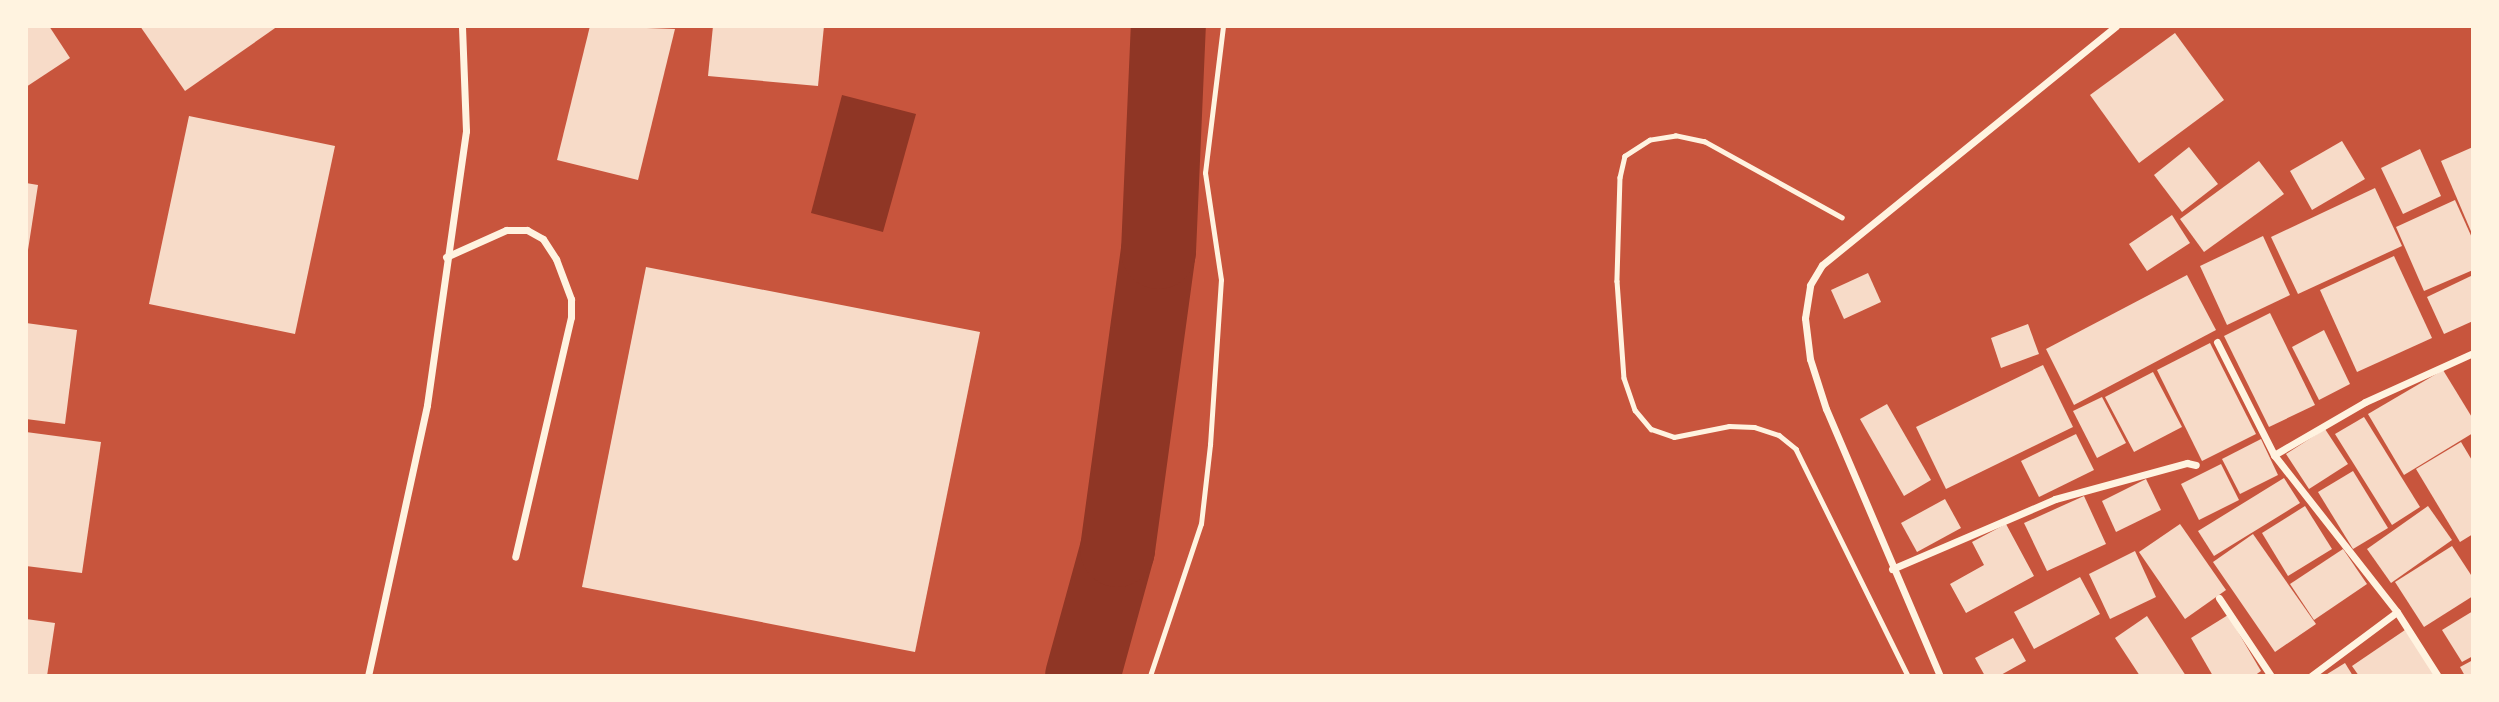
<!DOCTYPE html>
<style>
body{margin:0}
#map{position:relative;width:2499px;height:702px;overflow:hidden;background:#c8553d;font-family:"Exo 2",sans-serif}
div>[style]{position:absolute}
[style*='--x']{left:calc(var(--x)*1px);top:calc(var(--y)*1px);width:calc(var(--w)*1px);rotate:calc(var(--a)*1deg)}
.water>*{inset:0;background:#8f3625}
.river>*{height:75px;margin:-37.5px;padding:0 37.5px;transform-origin:37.5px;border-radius:37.5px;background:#8f3625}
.building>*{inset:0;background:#f7dbc8}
.path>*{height:4.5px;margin:-2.25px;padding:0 2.25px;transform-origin:2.25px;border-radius:2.25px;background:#fff3e0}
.minor>*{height:7px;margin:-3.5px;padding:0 3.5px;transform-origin:3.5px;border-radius:3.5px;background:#fff3e0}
span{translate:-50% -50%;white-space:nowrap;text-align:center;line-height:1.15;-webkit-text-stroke:7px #fff3e0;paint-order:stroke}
.frame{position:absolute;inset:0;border:28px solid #fff3e0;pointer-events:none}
</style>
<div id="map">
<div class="water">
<i style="clip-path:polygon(842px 95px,916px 114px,883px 232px,811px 213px)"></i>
</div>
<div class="river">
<i style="--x:1082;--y:676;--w:132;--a:-74.6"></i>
<i style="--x:1117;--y:549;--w:301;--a:-82.2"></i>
<i style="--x:1158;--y:251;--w:225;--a:-87.5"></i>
</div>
<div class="building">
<i style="clip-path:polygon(26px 26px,49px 26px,70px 58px,26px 87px)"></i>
<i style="clip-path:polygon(140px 26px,278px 26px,185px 91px)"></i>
<i style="clip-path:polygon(590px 26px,675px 29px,638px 180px,557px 160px)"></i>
<i style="clip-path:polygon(713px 26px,824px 26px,818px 86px,708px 76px)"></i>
<i style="clip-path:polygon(2175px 33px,2224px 100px,2139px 163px,2090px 95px)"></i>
<i style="clip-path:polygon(189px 116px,335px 146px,295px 334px,149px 304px)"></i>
<i style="clip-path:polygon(2342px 141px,2365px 179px,2312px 210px,2290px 171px)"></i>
<i style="clip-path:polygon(2189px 147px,2218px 184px,2182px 212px,2154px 175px)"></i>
<i style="clip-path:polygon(2473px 147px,2473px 236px,2441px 161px)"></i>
<i style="clip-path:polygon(2420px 149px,2441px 196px,2403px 214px,2381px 168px)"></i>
<i style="clip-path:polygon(2259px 161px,2284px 194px,2204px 252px,2180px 219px)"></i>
<i style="clip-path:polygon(26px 183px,38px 185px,28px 250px,26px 250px)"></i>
<i style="clip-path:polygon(2375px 188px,2402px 246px,2298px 294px,2271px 237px)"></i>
<i style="clip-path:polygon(2455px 200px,2473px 240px,2473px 270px,2424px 291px,2396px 227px)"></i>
<i style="clip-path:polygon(2172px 215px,2190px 243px,2147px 271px,2129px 244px)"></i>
<i style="clip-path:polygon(2263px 236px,2290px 295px,2227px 325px,2200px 266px)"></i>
<i style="clip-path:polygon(2394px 256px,2432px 338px,2357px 372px,2320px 290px)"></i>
<i style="clip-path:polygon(646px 267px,980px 332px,915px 652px,582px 587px)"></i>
<i style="clip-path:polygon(1868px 273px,1881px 302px,1844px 319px,1831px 290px)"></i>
<i style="clip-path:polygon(2187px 275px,2216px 330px,2074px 405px,2046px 349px)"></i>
<i style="clip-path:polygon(2473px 275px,2473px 321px,2444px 334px,2427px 297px)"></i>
<i style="clip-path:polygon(2270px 313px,2315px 405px,2269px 427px,2224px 336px)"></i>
<i style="clip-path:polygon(26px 323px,77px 330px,65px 424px,26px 419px)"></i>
<i style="clip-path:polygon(2028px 324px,2039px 354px,2001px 368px,1991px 338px)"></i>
<i style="clip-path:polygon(2324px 330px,2350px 384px,2319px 400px,2292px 347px)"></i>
<i style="clip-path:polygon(2210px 343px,2256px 434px,2202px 461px,2157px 370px)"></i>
<i style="clip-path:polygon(2043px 365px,2073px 427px,1946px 489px,1916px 427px)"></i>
<i style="clip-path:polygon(2443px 370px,2473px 419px,2473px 433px,2404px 475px,2368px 414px)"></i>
<i style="clip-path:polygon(2153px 372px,2182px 427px,2134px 452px,2105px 397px)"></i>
<i style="clip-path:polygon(2102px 397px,2126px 443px,2097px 458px,2073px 411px)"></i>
<i style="clip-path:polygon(1887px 404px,1931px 480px,1904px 496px,1860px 419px)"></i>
<i style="clip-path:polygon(2364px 417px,2420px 507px,2392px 525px,2335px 434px)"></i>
<i style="clip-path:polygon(2325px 429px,2348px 464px,2309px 489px,2286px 454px)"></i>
<i style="clip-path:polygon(26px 432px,101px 442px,82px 573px,26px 566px)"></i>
<i style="clip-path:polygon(2076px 434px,2094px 470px,2039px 497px,2021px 461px)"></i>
<i style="clip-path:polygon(2261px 439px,2278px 475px,2240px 494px,2222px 459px)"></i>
<i style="clip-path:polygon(2461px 442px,2473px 462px,2473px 534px,2460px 542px,2416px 469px)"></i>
<i style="clip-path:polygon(2221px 464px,2239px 500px,2199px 520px,2181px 484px)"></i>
<i style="clip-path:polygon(2353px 471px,2388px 528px,2353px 549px,2318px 492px)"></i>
<i style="clip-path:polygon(2284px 478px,2300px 503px,2214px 556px,2198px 531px)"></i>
<i style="clip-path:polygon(2146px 479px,2161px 510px,2116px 532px,2102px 501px)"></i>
<i style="clip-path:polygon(2084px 496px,2106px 544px,2047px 571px,2024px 523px)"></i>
<i style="clip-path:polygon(1945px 499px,1961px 528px,1917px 552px,1901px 523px)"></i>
<i style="clip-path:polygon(2305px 506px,2332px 549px,2288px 576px,2262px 533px)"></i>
<i style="clip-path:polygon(2428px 506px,2452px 540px,2391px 583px,2367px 549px)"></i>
<i style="clip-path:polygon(2006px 524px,2034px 576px,1966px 613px,1950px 584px,1984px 565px,1972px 542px)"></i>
<i style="clip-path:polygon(2180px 524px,2226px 590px,2185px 619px,2139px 552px)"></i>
<i style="clip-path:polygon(2253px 534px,2316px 624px,2275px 652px,2213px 562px)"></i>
<i style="clip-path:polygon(2452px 546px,2473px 578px,2473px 596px,2424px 627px,2395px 582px)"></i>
<i style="clip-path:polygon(2343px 549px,2367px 584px,2314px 620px,2290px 584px)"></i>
<i style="clip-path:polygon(2135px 551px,2156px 597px,2110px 619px,2089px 574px)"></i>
<i style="clip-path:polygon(2080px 577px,2100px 614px,2034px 649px,2014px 612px)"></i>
<i style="clip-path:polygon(2473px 611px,2473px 656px,2462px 662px,2442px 630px)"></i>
<i style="clip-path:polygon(2228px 615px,2261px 671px,2254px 676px,2213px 676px,2191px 638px)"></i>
<i style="clip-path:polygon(2147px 616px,2186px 676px,2140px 676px,2115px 638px)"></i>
<i style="clip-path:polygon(26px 619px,55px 623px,47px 676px,26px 676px)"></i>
<i style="clip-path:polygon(2405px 630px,2437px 676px,2359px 676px,2352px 666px)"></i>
<i style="clip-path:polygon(2013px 638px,2026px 661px,1999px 676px,1985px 676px,1975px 658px)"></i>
<i style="clip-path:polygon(2473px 660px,2473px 676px,2465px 676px,2460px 667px)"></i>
<i style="clip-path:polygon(2345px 663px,2353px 676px,2324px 676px)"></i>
</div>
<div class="path">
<i style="--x:1842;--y:218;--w:157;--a:-151"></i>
<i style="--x:1705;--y:142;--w:30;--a:-168"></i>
<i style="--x:1676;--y:136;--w:26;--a:171"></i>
<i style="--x:1650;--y:140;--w:30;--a:147"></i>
<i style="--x:1625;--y:156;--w:22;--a:103"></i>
<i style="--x:1620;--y:177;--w:104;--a:91.7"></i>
<i style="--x:1617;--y:281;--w:97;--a:85.9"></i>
<i style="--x:1624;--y:378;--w:34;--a:71"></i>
<i style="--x:1635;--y:410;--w:25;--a:50"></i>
<i style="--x:1651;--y:429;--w:24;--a:19"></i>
<i style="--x:1674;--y:437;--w:56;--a:-11.3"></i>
<i style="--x:1729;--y:426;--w:25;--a:2"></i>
<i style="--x:1754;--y:427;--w:26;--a:18"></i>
<i style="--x:1779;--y:435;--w:22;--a:39"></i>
<i style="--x:1796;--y:449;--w:253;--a:63.7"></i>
<i style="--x:1150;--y:676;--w:160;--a:-71.5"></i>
<i style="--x:1201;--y:524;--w:80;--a:-83.5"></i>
<i style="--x:1210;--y:445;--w:165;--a:-86.2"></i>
<i style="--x:1221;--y:280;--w:108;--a:-98.5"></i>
<i style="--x:1205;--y:173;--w:148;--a:-83"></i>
</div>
<div class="minor">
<i style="--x:446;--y:257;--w:66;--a:-24.2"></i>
<i style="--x:506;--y:230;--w:21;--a:0"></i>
<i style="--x:527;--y:230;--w:18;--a:29"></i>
<i style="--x:543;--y:239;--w:24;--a:57"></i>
<i style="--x:556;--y:259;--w:43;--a:69.4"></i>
<i style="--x:571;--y:299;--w:18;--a:90"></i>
<i style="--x:571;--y:317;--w:246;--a:103.1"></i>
<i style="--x:2217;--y:342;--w:127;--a:63.2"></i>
<i style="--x:2274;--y:455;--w:199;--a:51.9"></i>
<i style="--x:2397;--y:612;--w:76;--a:57.4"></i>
<i style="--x:2274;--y:455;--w:105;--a:-30.2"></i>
<i style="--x:2365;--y:402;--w:119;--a:-24.4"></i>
<i style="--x:1892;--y:569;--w:177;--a:-23.2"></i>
<i style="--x:2055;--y:499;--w:137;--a:-15.3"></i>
<i style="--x:2187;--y:463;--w:9;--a:13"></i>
<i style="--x:2219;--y:598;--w:94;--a:56.3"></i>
<i style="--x:368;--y:676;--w:277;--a:-77.7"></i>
<i style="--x:427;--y:405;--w:277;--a:-81.9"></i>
<i style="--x:466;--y:131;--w:105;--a:-92.2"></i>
<i style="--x:1940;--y:676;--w:290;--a:-113.1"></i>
<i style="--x:1826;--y:409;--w:52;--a:-107.7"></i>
<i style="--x:1810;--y:359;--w:41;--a:-97"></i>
<i style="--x:1805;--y:318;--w:33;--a:-81"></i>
<i style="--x:1810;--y:285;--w:23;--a:-59"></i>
<i style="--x:1822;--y:265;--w:379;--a:-39.1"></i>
<i style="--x:2311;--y:676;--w:107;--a:-36.7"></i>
</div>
<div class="frame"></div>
</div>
